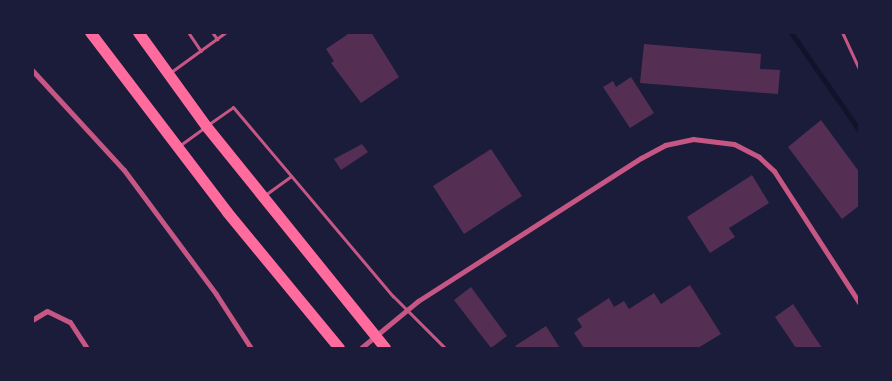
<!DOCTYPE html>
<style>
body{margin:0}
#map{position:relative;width:892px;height:381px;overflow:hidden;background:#1b1b3a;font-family:Roboto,sans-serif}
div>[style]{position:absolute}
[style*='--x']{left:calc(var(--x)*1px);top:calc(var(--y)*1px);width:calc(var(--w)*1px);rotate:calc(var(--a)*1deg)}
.stream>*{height:4.5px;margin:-2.25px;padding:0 2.25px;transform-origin:2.25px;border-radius:2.25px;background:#12122b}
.building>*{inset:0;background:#542f53}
.service>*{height:3px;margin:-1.5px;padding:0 1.5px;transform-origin:1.5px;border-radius:1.5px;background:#c65784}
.minor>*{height:5px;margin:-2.5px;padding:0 2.5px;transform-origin:2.5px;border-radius:2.5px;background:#c65784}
.trunk>*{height:11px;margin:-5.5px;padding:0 5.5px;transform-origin:5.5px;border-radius:5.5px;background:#ff6b9d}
span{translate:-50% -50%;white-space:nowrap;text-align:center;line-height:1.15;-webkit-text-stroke:4px #1b1b3a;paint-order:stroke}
.frame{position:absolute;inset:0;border:34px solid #1b1b3a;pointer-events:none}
</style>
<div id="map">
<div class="stream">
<i style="--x:791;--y:32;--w:121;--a:55.1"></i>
</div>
<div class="building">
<i style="clip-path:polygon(351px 32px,371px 32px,399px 77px,361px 103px,331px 63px,334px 61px,326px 49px)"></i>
<i style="clip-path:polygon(644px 44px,761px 54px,760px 69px,780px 70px,778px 94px,640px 83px)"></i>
<i style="clip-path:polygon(631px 77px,654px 113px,630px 128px,603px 87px,613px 81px,616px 87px)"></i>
<i style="clip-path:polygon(821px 120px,860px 173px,860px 205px,842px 219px,788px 147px)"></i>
<i style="clip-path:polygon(362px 144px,368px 152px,341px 170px,334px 159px)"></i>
<i style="clip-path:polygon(491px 149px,522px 196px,464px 234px,433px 186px)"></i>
<i style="clip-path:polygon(752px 175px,769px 203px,729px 228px,735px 237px,710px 253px,687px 217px)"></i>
<i style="clip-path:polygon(690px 285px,721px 334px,698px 348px,584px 348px,574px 333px,582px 327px,577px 319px,609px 298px,614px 307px,624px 301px,629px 309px,654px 293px,661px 304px)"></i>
<i style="clip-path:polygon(471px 287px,507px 336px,491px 348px,454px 300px)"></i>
<i style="clip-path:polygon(793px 304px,822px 348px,796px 348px,775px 317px)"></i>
<i style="clip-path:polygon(546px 326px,560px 348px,517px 348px,515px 346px)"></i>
</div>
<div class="service">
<i style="--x:188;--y:32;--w:23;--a:56"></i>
<i style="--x:212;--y:32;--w:9;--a:54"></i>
<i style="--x:234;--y:32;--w:22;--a:0"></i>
<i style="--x:842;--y:32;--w:43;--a:65.2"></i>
<i style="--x:171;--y:72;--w:68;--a:-36"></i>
<i style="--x:209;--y:124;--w:29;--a:-35"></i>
<i style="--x:233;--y:107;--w:248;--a:49.8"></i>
<i style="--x:393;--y:296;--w:74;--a:45"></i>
<i style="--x:179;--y:146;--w:31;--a:-36"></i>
<i style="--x:265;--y:195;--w:32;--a:-36"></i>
</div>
<div class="minor">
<i style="--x:32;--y:70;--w:136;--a:47.4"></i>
<i style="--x:124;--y:170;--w:154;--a:53.4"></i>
<i style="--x:216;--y:294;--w:64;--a:57.1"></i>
<i style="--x:32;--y:320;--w:17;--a:-31"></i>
<i style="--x:47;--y:311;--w:25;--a:26"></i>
<i style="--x:70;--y:322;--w:31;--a:57"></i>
<i style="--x:361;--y:348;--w:74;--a:-39.5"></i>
<i style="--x:418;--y:301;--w:265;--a:-32.7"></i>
<i style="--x:641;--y:158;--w:27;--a:-28"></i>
<i style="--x:665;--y:145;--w:29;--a:-12"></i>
<i style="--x:693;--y:139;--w:41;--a:7"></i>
<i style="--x:734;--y:144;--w:28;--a:27"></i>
<i style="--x:759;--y:157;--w:21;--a:43"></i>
<i style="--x:774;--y:171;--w:158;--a:57.1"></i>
</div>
<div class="trunk">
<i style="--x:90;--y:32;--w:226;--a:52.7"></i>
<i style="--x:227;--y:212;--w:176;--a:50.5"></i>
<i style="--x:138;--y:32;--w:116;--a:54.1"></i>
<i style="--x:206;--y:126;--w:285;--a:51.1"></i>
</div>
<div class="frame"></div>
</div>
